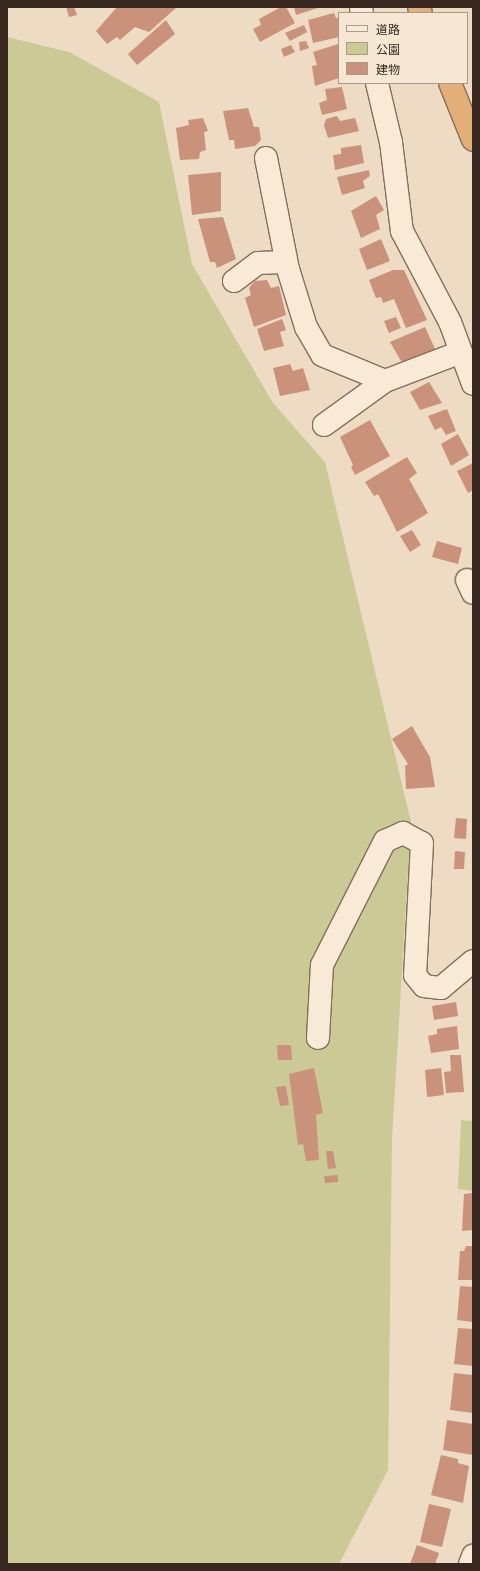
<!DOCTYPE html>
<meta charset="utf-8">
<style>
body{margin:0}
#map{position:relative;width:480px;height:1571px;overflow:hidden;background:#eddbc3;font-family:Bitter,"Noto Sans JP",serif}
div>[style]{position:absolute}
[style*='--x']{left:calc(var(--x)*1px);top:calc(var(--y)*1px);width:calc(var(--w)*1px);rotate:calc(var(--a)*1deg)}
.green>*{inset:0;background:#cbca97}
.building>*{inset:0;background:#ca927a}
.roads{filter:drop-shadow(1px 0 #876d5a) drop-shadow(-1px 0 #876d5a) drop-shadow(0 1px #876d5a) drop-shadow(0 -1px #876d5a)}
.minor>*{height:22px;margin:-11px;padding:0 11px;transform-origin:11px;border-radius:11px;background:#f8ead6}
.trunk>*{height:22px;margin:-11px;padding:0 11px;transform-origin:11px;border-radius:11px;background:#e4ae79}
span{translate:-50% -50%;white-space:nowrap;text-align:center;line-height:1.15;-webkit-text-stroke:4px #f5e7d3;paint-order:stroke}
.frame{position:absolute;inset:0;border:8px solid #37271e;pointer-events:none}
.legend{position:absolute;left:338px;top:12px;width:130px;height:72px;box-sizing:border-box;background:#f5e7d3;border:1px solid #a99a8b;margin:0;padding:5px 7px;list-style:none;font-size:12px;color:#37271e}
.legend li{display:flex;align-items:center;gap:8px;height:20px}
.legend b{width:20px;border:1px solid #a99a8b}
</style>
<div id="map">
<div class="green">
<i style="clip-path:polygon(7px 37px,69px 52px,159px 102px,192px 264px,273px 403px,325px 462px,411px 822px,392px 1139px,388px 1470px,339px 1564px,7px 1564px)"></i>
<i style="clip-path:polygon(461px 1120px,473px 1121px,473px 1191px,458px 1189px)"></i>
</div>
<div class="building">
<i style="clip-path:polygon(66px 7px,74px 7px,77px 15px,69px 17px)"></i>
<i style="clip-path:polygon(117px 7px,177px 7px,149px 32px,135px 27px,120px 40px,117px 37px,107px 44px,96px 31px)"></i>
<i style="clip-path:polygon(281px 7px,286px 7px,295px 23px,260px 42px,253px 29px,261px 25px,259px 19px)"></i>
<i style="clip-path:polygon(294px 7px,321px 7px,296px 15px)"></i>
<i style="clip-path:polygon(334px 13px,336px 18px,339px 18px,339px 37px,313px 43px,308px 20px)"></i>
<i style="clip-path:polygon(166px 20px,175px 34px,137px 65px,128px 54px)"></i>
<i style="clip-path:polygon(304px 25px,307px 32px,290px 41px,285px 33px)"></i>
<i style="clip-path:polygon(306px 41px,309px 48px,300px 51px,299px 42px)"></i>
<i style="clip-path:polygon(338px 44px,339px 78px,315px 86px,312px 66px,317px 65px,313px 52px)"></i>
<i style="clip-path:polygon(291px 45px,295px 52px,284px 57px,281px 49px)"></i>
<i style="clip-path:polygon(342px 87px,347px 109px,322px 115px,319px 103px,327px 100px,325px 89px)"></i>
<i style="clip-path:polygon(248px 108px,254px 127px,259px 127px,261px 140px,255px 146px,235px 149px,234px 140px,229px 140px,223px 111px)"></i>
<i style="clip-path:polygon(337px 116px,340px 121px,355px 118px,359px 131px,328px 138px,324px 125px,326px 119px)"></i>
<i style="clip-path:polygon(203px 118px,208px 131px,204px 132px,206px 150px,200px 152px,199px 159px,180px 160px,176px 128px,189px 125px,188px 120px)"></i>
<i style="clip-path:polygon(361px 145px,364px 163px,335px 170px,333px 155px,341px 154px,341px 148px)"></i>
<i style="clip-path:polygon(369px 170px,370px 176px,363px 181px,365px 188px,342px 195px,337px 177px)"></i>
<i style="clip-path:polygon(221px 172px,221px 211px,192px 215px,188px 175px)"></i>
<i style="clip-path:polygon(376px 196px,384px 210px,376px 215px,380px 229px,361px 238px,351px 211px)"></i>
<i style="clip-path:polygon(223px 217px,236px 259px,217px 268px,215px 262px,210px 262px,198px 219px)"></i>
<i style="clip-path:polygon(381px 239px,390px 261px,367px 270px,359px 249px)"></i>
<i style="clip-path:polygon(393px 270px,404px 270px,427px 320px,406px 328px,394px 299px,383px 303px,381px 297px,376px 298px,369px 280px)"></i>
<i style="clip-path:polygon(267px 280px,271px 288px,279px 286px,286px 315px,254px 327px,245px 298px,251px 295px,249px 288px,255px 281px)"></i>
<i style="clip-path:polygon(396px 317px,401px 328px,389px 333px,384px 321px)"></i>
<i style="clip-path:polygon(282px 319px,286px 330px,280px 332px,284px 346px,264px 351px,257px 329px)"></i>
<i style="clip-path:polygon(425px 327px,436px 351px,404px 366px,390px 342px)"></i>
<i style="clip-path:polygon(290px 364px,293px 371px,303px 368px,310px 390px,280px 396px,273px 368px)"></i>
<i style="clip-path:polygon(429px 382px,442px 403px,420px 410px,410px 392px)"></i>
<i style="clip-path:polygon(447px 409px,456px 431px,446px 435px,441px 427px,435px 430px,428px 416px)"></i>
<i style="clip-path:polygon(370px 420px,390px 456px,355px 475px,351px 467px,353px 465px,340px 437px)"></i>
<i style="clip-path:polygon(458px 434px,469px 455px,451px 466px,441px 444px)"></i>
<i style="clip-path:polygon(407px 457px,417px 473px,409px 479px,428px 513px,397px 532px,378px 494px,374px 496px,365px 482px)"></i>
<i style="clip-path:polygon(473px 463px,473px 490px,468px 493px,457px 471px)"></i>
<i style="clip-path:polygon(412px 530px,421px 545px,410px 552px,400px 536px)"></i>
<i style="clip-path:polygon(437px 541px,462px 548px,458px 564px,432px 557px)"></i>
<i style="clip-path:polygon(412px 726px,430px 757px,435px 787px,406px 789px,405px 766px,408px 764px,392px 739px)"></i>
<i style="clip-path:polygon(456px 818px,467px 819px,466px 839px,454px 838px)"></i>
<i style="clip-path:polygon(455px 851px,465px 852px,464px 869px,454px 869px)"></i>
<i style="clip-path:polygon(456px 1002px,458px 1016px,434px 1020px,432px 1006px)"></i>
<i style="clip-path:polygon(457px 1026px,459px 1049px,431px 1053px,428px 1036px,437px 1034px,437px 1029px)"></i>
<i style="clip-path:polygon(277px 1045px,291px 1045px,292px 1060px,278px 1060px)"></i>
<i style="clip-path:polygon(450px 1055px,461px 1055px,464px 1092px,446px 1093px,444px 1072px,451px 1071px)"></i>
<i style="clip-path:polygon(314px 1068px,323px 1113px,316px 1115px,319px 1160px,306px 1161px,303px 1144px,298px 1145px,289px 1074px)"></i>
<i style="clip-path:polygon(441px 1068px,444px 1095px,427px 1097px,425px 1070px)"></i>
<i style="clip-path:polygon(286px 1086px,289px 1105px,280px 1106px,276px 1087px)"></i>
<i style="clip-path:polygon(326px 1151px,333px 1151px,336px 1168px,328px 1169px)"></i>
<i style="clip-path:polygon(338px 1175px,338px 1182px,325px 1183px,324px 1176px)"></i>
<i style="clip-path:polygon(473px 1193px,473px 1230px,462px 1231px,464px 1194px)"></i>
<i style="clip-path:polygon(466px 1246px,473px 1246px,473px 1280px,458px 1280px,460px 1251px,464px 1251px)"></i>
<i style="clip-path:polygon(460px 1286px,473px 1287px,473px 1322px,457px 1320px)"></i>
<i style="clip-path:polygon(458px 1328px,473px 1329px,473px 1366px,454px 1364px)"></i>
<i style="clip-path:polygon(454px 1373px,473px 1375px,473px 1413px,450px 1410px)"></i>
<i style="clip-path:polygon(447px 1420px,473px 1424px,473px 1455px,443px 1450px)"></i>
<i style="clip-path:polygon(441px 1455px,458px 1459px,458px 1463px,469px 1466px,463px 1503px,431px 1495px)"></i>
<i style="clip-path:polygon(429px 1504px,451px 1509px,442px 1547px,420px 1542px)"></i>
<i style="clip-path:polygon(417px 1545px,439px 1553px,435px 1564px,410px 1564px)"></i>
</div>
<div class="roads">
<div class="minor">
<i style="--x:361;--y:7;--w:6;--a:81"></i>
<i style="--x:377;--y:83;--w:61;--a:76.7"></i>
<i style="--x:391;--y:142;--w:90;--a:83"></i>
<i style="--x:402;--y:231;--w:103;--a:62.2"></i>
<i style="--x:450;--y:322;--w:66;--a:69.6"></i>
<i style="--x:266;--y:158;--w:113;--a:78.8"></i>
<i style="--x:288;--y:269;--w:61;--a:72.8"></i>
<i style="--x:306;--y:327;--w:32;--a:60"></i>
<i style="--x:322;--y:355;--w:68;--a:22.4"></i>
<i style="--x:385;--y:381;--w:81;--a:-20.9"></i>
<i style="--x:234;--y:281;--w:30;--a:-37"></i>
<i style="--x:258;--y:263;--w:28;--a:-2"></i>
<i style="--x:324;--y:425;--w:75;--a:-35.8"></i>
<i style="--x:467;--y:580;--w:14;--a:65"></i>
<i style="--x:318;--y:1038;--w:73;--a:-86.9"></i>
<i style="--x:322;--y:965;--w:139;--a:-63.1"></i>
<i style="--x:385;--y:841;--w:20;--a:-24"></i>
<i style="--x:403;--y:833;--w:21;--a:28"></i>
<i style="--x:422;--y:843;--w:132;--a:93"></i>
<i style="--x:415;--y:975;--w:14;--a:51"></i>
<i style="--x:424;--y:986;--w:17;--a:7"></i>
<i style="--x:441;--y:988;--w:42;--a:-40.2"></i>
<i style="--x:470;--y:1564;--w:9;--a:-69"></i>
</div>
<div class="trunk">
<i style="--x:419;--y:7;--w:6;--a:72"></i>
<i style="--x:450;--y:83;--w:61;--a:68"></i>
</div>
</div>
<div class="frame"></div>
<ul class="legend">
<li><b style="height:5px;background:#f8ead6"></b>道路</li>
<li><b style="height:11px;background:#cbca97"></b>公園</li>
<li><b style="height:11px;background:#ca927a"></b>建物</li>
</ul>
</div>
